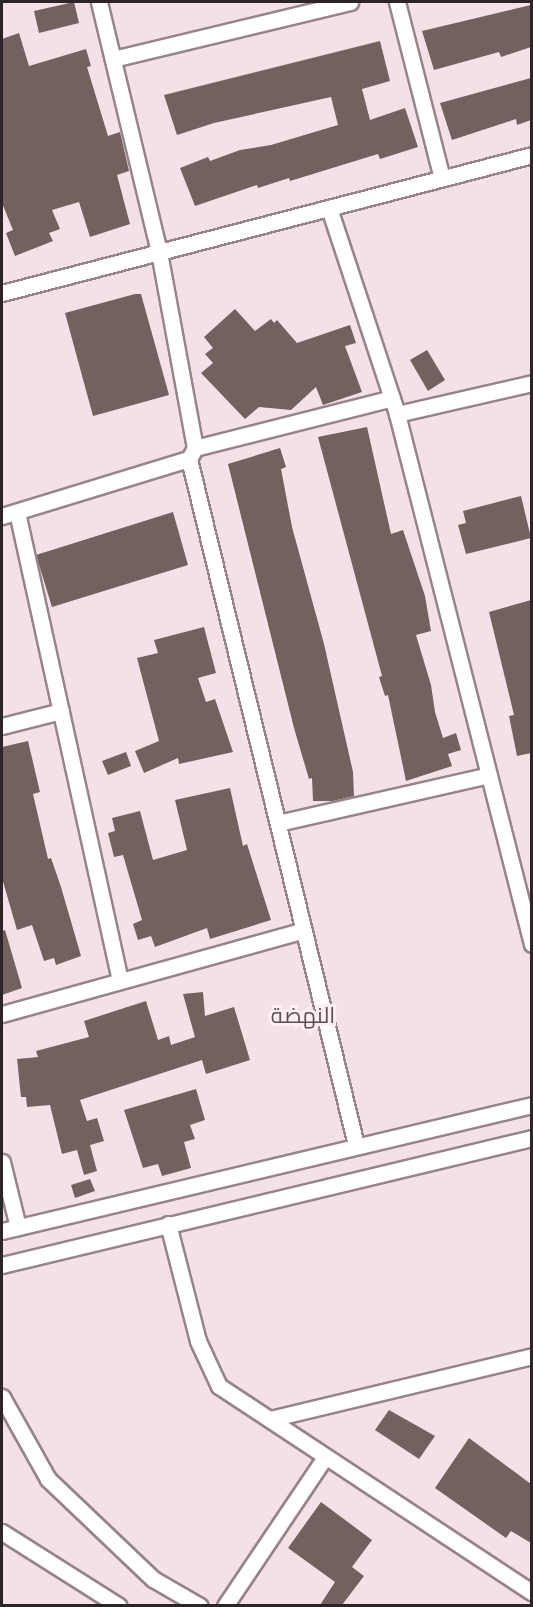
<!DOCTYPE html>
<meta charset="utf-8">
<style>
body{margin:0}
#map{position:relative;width:533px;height:1607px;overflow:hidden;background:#f4e1e7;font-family:Roboto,Cairo,sans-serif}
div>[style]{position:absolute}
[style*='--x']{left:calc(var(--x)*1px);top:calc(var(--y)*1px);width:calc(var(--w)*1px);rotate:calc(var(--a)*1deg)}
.building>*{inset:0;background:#72615f}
.roads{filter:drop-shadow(2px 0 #96848a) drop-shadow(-2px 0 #96848a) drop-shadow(0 2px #96848a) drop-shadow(0 -2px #96848a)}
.minor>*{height:15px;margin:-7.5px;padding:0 7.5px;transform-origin:7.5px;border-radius:7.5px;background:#fff}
span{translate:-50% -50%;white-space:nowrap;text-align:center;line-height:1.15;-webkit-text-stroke:6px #ffeff4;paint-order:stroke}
.neighbourhood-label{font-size:22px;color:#5e4f54}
.frame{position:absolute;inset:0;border:3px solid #2c2527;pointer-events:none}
</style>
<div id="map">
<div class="building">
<i style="clip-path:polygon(74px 2px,79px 23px,39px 33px,34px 11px)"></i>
<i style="clip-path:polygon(531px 5px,531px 47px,501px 57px,499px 52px,434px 70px,422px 31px)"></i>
<i style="clip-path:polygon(19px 33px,29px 66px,86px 49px,91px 66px,87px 67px,108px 136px,120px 132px,129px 171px,117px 175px,130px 224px,90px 237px,79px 202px,52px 210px,60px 229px,49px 233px,53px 241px,15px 256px,6px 233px,13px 230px,2px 203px,2px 39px)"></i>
<i style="clip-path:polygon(380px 41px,390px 81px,362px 89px,370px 120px,405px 108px,418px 147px,380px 159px,378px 154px,290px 181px,289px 178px,258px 188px,257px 185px,195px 206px,180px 168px,208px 157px,210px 161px,240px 150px,271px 145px,338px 125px,331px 97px,214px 123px,177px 135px,164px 95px)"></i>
<i style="clip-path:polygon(531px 78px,531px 120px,517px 125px,516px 119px,452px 140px,440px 103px)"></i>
<i style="clip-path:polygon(135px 294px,141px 294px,169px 395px,93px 416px,65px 313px)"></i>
<i style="clip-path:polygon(235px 309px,255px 331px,271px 319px,274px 323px,277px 320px,297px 343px,350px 325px,356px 343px,345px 346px,362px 392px,323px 405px,316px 387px,291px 410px,259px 407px,245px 419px,201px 373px,213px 363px,205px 354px,213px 348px,204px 337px)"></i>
<i style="clip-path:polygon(427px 350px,445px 380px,428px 391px,410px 360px)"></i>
<i style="clip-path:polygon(367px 427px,391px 534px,403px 530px,425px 596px,431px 631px,416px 635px,431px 685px,435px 712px,443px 738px,456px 733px,461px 750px,448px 754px,452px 766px,406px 781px,388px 695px,385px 696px,379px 677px,382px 676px,318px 437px)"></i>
<i style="clip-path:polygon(280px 448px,286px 467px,281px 469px,292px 527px,324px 644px,353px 772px,354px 796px,333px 801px,313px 801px,312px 778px,309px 779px,294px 728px,228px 464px)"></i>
<i style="clip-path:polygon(521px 496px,531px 538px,466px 554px,458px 525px,466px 523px,463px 511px)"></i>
<i style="clip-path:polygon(173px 512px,188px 565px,52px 607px,36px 555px)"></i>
<i style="clip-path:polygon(531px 600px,531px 753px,517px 756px,509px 716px,514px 715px,489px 612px)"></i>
<i style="clip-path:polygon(204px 627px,216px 673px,198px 678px,206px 702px,215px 699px,233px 752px,179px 764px,178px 758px,144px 773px,135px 751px,159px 741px,137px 658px,158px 653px,154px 640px)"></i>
<i style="clip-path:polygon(28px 741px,40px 792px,33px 794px,48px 859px,51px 858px,61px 887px,81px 956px,56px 965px,54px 958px,44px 961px,32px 925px,17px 930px,2px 878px,2px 747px)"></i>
<i style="clip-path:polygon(126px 752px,131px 766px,108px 775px,102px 761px)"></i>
<i style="clip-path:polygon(230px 788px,243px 846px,247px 844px,271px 920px,210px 939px,207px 928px,155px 947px,151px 936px,138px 940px,133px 924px,142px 920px,123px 855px,114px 857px,108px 833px,115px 831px,112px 818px,140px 811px,153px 860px,187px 850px,175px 800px)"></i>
<i style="clip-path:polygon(5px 930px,22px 988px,2px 995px,2px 931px)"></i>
<i style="clip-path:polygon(203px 992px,205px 1016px,234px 1007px,250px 1060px,206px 1074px,202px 1060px,80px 1100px,87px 1121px,97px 1118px,104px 1141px,90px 1145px,97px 1171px,84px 1175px,77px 1150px,62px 1154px,50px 1105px,27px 1107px,26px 1097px,21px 1097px,17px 1059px,38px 1057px,36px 1051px,89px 1037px,84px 1021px,146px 1001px,158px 1040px,169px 1036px,171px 1045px,195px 1037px,183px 994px)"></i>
<i style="clip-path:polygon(196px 1089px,205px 1120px,190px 1125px,195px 1139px,184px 1142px,191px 1168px,162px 1176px,158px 1164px,143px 1168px,124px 1110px)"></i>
<i style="clip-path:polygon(90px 1179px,95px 1191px,75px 1198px,71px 1185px)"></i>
<i style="clip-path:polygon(389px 1410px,435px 1436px,419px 1459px,375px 1430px)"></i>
<i style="clip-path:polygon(469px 1438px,531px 1484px,531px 1543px,511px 1531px,506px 1538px,435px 1488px)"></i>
<i style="clip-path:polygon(321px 1502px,372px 1540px,352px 1567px,364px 1576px,342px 1605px,320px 1605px,335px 1582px,288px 1548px)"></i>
</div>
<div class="roads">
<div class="minor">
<i style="--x:99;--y:2;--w:257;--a:76.5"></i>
<i style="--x:159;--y:252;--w:199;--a:79.6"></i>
<i style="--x:195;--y:448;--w:13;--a:119"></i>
<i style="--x:189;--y:459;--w:706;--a:76.32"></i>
<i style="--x:397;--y:2;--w:182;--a:75.7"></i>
<i style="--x:113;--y:59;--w:244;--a:-13.5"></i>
<i style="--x:329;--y:208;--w:217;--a:71.7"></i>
<i style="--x:397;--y:414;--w:547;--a:75.71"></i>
<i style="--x:2;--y:293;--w:548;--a:-14.59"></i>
<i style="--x:397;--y:414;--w:139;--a:-12.9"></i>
<i style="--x:195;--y:448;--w:203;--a:-14.2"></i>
<i style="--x:17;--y:512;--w:480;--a:77.6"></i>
<i style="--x:2;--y:516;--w:195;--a:-17"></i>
<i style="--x:2;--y:726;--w:61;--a:-14.3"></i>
<i style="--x:278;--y:823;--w:216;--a:-12.8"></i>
<i style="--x:2;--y:1014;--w:313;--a:-15.5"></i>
<i style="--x:2;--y:1162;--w:67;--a:76.2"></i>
<i style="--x:168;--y:1224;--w:121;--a:75.6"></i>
<i style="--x:198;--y:1341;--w:50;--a:65"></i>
<i style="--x:219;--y:1386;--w:375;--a:33.4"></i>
<i style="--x:2;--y:1231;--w:545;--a:-13.37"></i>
<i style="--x:2;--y:1265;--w:545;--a:-13.48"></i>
<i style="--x:2;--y:1397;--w:94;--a:60.7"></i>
<i style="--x:48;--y:1479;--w:145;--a:43.6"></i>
<i style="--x:153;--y:1579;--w:54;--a:29.9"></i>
<i style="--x:270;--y:1419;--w:269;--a:-13.5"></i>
<i style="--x:2;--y:1532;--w:138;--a:32.3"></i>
<i style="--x:225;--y:1606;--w:179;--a:-56.1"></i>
</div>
</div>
<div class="neighbourhood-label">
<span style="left:303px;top:1016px">النهضة</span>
</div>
<div class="frame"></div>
</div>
